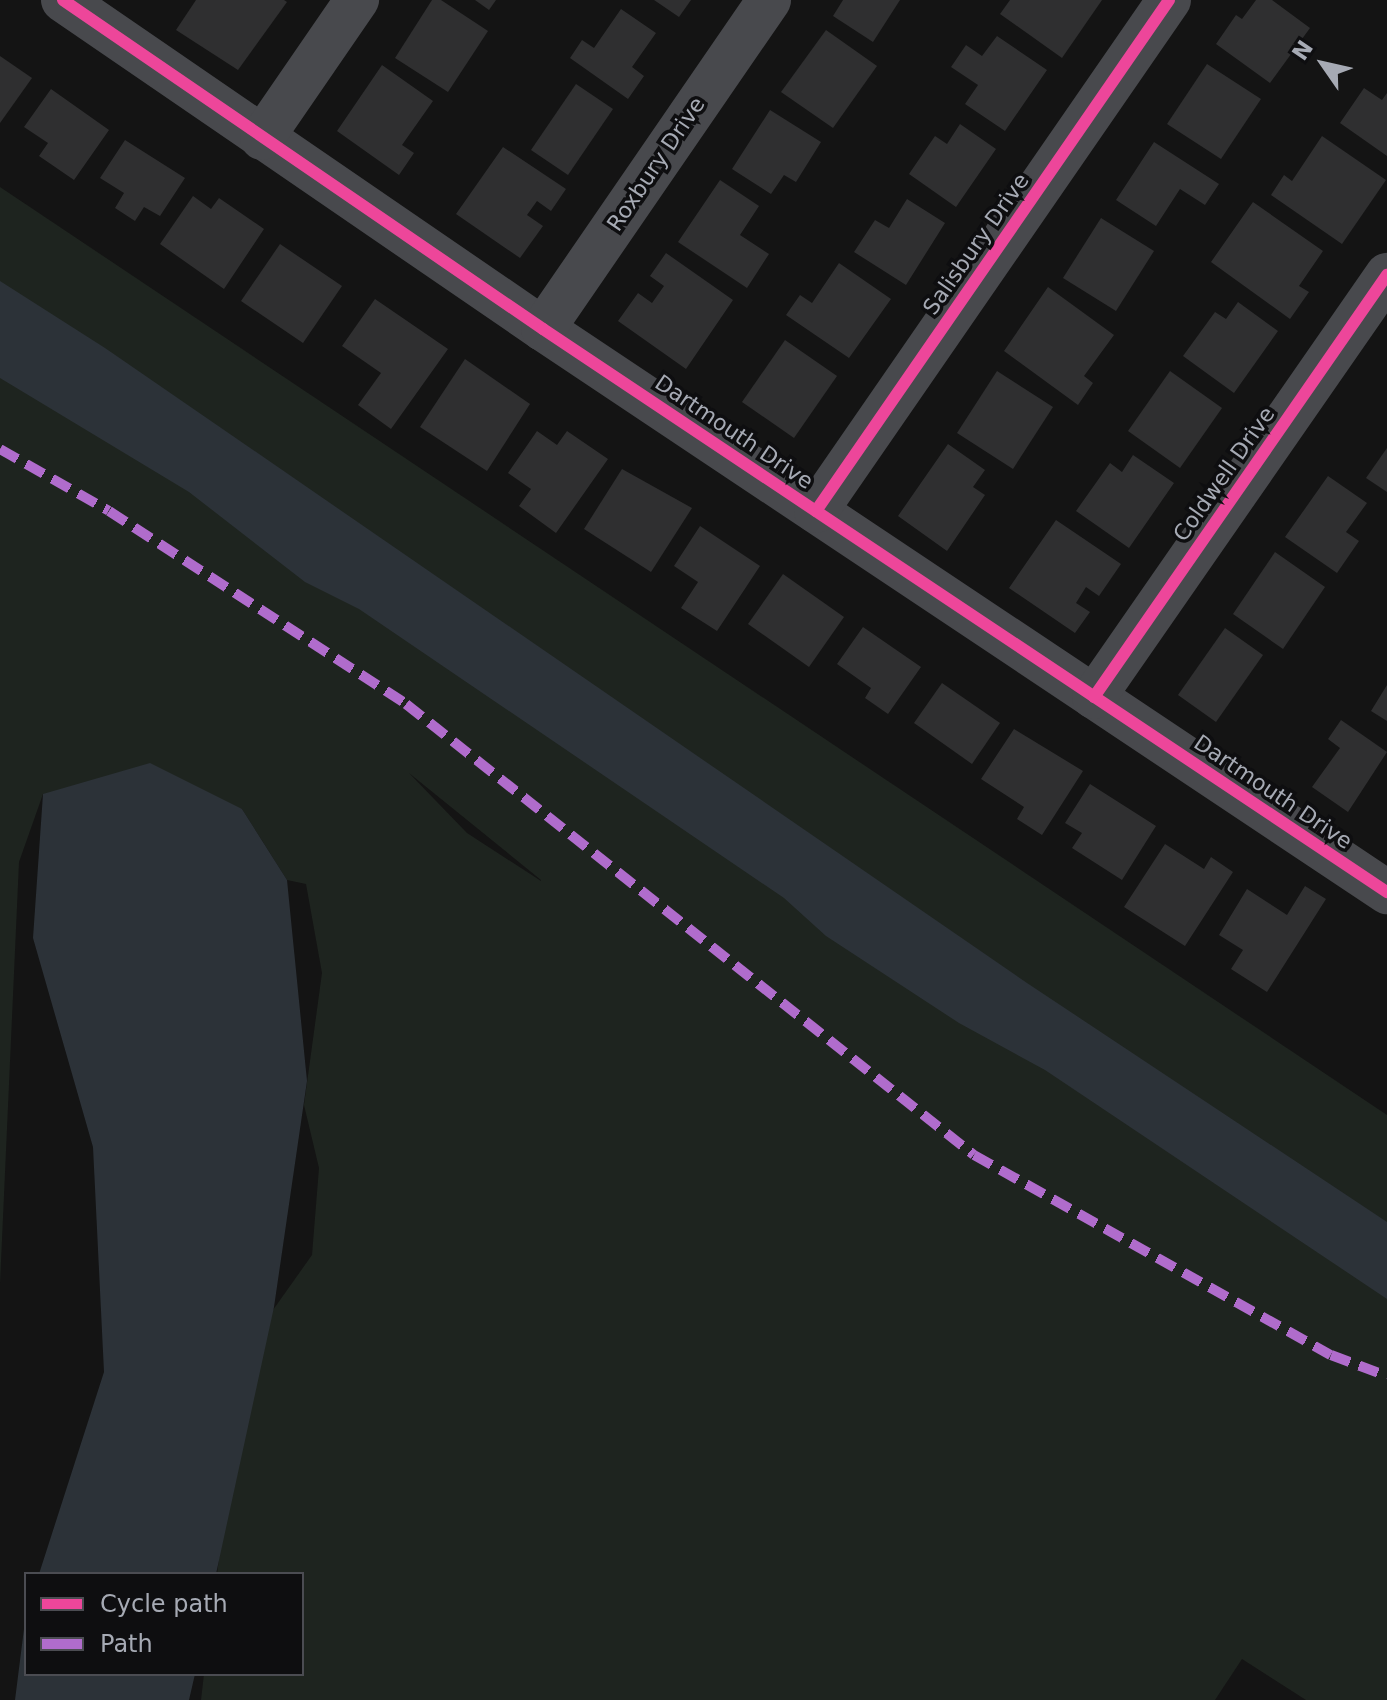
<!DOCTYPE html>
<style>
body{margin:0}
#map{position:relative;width:1387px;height:1700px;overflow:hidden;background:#141414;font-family:"DejaVu Sans",sans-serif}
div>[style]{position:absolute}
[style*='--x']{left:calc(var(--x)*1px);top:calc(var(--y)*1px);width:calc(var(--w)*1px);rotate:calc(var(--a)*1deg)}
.green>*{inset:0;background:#1e241f}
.water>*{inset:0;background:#2c3238}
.building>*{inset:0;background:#2f2f30}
.minor>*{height:44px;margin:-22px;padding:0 22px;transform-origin:22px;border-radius:22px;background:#48494d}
.quiet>*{height:10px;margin-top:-5px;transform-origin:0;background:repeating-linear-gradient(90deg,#b06ccc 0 20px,transparent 0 30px)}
.cycleway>*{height:12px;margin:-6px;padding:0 6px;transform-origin:6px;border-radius:6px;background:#ed469a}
span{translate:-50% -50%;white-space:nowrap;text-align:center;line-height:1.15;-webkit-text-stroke:7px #0e0e10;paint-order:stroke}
.street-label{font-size:22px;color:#a6aab4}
.legend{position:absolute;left:24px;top:1572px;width:280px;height:104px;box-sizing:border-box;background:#0e0e10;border:2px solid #4b4c52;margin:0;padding:10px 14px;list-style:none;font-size:24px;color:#a6aab4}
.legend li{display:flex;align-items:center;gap:16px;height:40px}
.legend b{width:40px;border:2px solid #4b4c52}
.north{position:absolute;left:1283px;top:24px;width:80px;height:80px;-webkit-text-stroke:6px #0e0e10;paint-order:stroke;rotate:304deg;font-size:22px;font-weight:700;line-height:32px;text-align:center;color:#a6aab4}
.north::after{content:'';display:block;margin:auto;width:28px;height:36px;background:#a6aab4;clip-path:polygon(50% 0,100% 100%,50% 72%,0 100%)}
</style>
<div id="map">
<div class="green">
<i style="clip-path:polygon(evenodd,0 187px,1387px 1115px,1387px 1700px,1306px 1700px,1242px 1659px,1215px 1700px,201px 1700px,204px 1674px,302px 1674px,302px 1574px,217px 1574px,246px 1348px,312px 1255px,319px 1168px,304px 1105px,322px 973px,306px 884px,287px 880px,242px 809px,43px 794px,19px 862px,0 1284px,0 187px,409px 773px,541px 880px,541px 881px,467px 833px,409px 773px)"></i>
</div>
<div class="water">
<i style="clip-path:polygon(0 281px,105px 348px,1027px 983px,1387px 1222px,1387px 1299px,1045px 1070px,959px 1023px,826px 936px,784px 898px,359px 609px,305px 582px,189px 492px,0 378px)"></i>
<i style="clip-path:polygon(150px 763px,242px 809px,287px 880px,307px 1081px,274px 1307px,216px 1574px,39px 1574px,104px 1372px,93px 1147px,33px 938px,43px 794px)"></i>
<i style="clip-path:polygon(26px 1613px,26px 1674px,195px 1674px,189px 1700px,15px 1700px)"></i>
</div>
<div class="building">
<i style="clip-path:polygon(196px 0,284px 0,287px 2px,238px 70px,176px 30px)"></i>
<i style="clip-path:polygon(432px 0,441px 0,488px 31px,448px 92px,395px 58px)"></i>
<i style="clip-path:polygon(475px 0,496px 0,489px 10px)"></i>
<i style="clip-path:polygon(654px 0,691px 0,679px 17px)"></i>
<i style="clip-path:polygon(843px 0,900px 0,873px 42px,833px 16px)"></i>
<i style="clip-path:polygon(1010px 0,1102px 0,1062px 58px,1000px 14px)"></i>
<i style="clip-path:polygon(1256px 0,1272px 0,1310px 28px,1270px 83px,1216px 44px,1236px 15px,1242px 19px)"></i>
<i style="clip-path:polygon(621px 9px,656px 33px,632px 67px,644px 76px,628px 99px,570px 58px,582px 40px,594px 48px)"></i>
<i style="clip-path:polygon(826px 30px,877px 66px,833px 128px,781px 92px)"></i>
<i style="clip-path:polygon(997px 36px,1047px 70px,1005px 131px,965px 104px,978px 85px,951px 67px,966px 45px,982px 56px)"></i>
<i style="clip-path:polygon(0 56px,32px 78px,0 123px)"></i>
<i style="clip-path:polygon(1207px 64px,1261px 99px,1221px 159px,1167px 124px)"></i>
<i style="clip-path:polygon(382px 65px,433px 101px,402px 145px,414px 153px,399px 175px,337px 131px)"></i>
<i style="clip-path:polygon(576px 84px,613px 109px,568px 175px,531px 150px)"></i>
<i style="clip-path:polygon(1364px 88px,1382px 100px,1387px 93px,1387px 156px,1340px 123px)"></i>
<i style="clip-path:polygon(51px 89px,109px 130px,74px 180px,39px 156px,48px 143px,24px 127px)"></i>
<i style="clip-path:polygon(770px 110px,821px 142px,796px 182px,784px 175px,771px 194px,732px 169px)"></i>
<i style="clip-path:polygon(960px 124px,996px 149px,956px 207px,909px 174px,935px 136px,947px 144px)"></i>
<i style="clip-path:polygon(1322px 136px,1386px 180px,1342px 244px,1271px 195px,1284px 175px,1292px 181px)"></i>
<i style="clip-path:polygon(125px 140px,185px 178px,160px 216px,144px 207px,135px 221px,115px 208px,124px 193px,100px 178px)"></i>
<i style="clip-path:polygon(1154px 142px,1219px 184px,1205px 205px,1180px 189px,1156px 226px,1116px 200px)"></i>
<i style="clip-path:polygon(503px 147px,566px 189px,551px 211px,537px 201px,527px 215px,543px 226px,520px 258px,456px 214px)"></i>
<i style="clip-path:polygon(720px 180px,759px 206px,740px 235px,769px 254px,747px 288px,678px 242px)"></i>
<i style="clip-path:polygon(193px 196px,211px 209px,219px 198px,264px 229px,224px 289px,160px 244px)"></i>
<i style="clip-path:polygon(907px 199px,945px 223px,906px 285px,854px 252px,875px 220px,889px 228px)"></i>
<i style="clip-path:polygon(1253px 202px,1323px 251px,1299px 286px,1309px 292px,1290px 319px,1211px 262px)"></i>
<i style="clip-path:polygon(1101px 218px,1154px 251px,1116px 311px,1063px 278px)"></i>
<i style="clip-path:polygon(280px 244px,342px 286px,303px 343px,241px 301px)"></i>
<i style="clip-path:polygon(666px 253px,733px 300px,686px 369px,618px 321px,638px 293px,652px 303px,664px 286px,650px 276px)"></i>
<i style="clip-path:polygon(839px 263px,891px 299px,849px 358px,786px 315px,800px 295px,812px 303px)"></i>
<i style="clip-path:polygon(1048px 287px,1114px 335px,1084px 376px,1093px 383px,1078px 405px,1004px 351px)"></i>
<i style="clip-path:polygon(375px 299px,448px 349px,391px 429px,358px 405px,381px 373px,342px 346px)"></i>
<i style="clip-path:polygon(1238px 302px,1278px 331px,1234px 393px,1183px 356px,1215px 312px,1226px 319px)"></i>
<i style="clip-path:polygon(785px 340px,837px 376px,794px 438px,742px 402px)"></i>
<i style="clip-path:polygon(465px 359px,530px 404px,487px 471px,420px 427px)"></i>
<i style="clip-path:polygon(997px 371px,1053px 407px,1013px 469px,957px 433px)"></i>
<i style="clip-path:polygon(1170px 371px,1222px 408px,1180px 468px,1128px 431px)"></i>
<i style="clip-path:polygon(537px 431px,557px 445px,567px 431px,608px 459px,556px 533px,519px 506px,531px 489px,508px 473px)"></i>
<i style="clip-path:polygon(948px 444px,985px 470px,973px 487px,985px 495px,947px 551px,898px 516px)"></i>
<i style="clip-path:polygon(1387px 448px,1387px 492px,1366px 478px)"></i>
<i style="clip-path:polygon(1133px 455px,1174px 483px,1129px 548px,1076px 511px,1110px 463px,1122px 472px)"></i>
<i style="clip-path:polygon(622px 469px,692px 508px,651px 572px,584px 529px)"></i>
<i style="clip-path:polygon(1328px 476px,1367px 503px,1346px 532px,1359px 541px,1337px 573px,1285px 537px)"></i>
<i style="clip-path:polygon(1056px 520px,1121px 564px,1099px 596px,1086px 587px,1076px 603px,1090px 612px,1075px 633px,1009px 588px)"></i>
<i style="clip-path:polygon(700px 526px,760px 566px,717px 631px,681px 608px,698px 582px,674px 566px)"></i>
<i style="clip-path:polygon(1275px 552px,1325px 587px,1283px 649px,1233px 614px)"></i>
<i style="clip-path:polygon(783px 574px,844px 617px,809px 667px,748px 624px)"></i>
<i style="clip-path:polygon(863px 627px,921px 667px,888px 714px,865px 698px,871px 688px,837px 664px)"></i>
<i style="clip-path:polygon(1225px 628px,1263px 655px,1216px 722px,1178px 695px)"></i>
<i style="clip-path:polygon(942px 683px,1000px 723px,972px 764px,914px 723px)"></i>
<i style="clip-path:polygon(1387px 685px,1387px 721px,1371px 711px)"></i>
<i style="clip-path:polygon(1341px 720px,1387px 752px,1348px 812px,1312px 787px,1340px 748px,1328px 739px)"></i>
<i style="clip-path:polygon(1014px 729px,1083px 771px,1042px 835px,1017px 819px,1024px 807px,981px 779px)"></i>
<i style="clip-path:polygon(1090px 784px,1156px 826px,1122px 880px,1072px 848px,1082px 833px,1065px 823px)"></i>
<i style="clip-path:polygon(1165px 844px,1204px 869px,1211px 857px,1233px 872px,1185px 946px,1124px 907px)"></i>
<i style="clip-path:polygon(1305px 886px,1326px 899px,1267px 992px,1231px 969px,1243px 950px,1219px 935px,1247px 889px,1287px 915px)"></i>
</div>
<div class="minor">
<i style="--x:63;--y:0;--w:582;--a:34.43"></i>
<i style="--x:543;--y:329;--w:1015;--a:33.71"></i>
<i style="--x:262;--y:138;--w:168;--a:-55.5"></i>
<i style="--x:543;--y:329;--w:399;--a:-55.5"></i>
<i style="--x:816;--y:511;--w:621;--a:-55.36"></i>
<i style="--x:1094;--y:697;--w:514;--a:-55.23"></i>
</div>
<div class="quiet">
<i style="--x:0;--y:449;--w:125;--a:29.6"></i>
<i style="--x:109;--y:511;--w:354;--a:33"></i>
<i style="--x:406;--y:704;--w:725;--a:38.45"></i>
<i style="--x:974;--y:1155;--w:409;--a:29.3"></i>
<i style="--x:1331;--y:1355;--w:60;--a:20.6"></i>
</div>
<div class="cycleway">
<i style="--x:63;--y:0;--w:582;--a:34.43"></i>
<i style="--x:543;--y:329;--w:1015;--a:33.71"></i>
<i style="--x:816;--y:511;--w:621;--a:-55.36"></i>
<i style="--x:1094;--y:697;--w:514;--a:-55.23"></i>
</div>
<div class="street-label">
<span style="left:656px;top:164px;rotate:-56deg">Roxbury Drive</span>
<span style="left:976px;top:244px;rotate:-55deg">Salisbury Drive</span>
<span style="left:734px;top:432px;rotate:34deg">Dartmouth Drive</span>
<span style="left:1224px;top:474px;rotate:-55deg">Coldwell Drive</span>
<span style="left:1273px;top:792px;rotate:34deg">Dartmouth Drive</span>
</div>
<ul class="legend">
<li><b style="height:10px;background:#ed469a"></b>Cycle path</li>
<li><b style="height:10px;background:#b06ccc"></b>Path</li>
</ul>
<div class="north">N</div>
</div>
